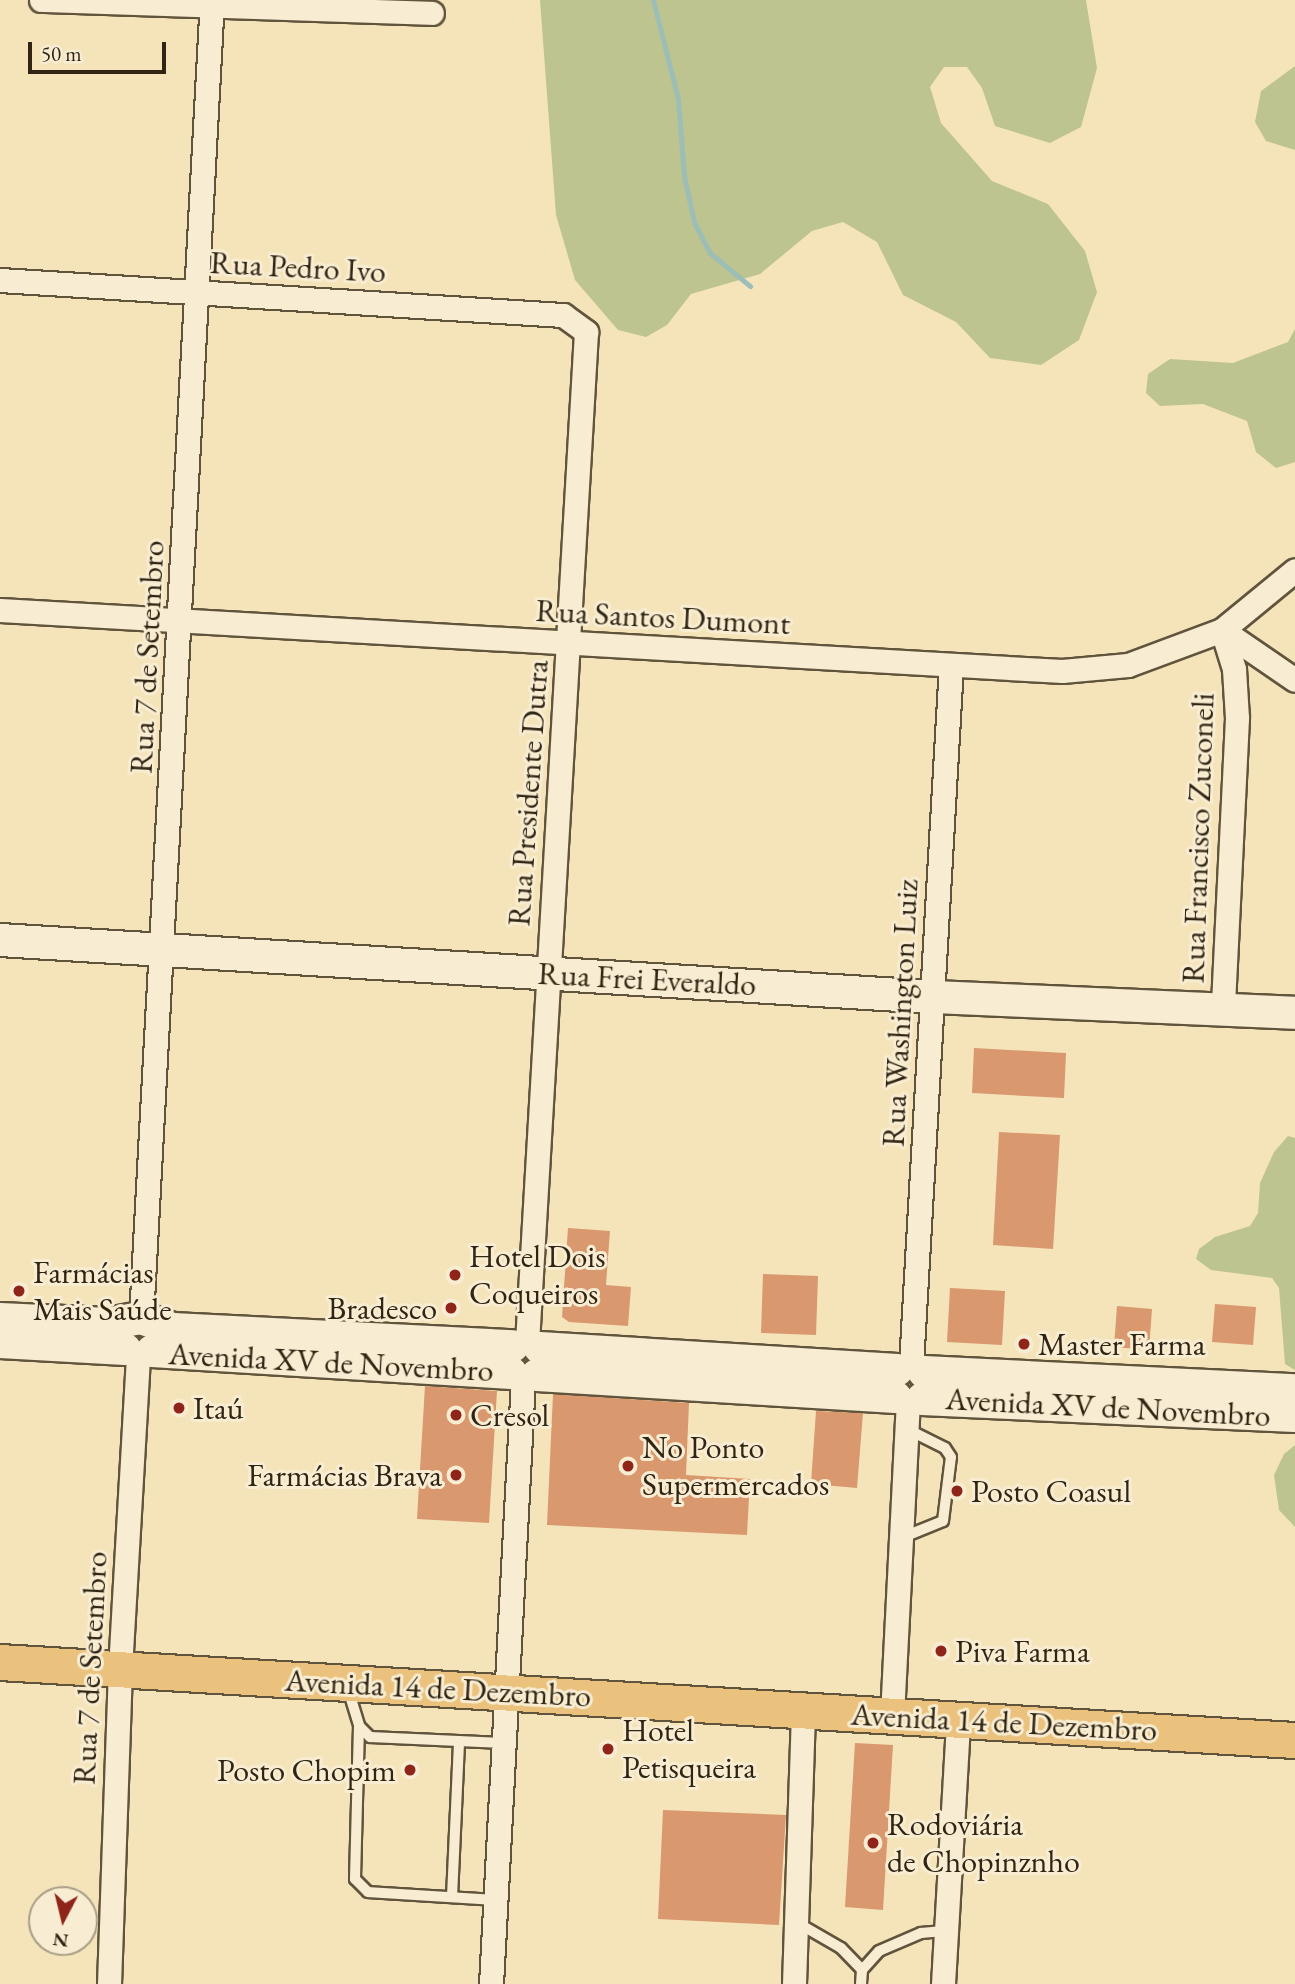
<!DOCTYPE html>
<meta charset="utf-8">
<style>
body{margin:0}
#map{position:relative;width:1295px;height:1984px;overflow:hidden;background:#f5e4ba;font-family:"EB Garamond",serif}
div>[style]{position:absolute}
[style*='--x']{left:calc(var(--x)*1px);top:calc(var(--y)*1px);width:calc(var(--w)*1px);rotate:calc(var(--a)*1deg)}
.green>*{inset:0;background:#bdc48f}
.stream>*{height:5px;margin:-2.5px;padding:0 2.5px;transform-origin:2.5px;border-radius:2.5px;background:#9dbeb6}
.building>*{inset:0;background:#d9986d}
.roads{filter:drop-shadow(2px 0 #61543d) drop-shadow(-2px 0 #61543d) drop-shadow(0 2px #61543d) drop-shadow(0 -2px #61543d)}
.lane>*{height:10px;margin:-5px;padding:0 5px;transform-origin:5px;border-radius:5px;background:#f8edd2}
.street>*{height:23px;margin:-11.5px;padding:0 11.5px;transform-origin:11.5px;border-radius:11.5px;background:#f8edd2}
.secondary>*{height:32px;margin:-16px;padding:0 16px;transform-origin:16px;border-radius:16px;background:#f8edd2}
.primary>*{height:35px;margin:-17.5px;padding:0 17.5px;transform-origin:17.5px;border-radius:17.5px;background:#eac27d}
.dots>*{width:19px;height:19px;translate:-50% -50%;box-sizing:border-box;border:4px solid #f8edd2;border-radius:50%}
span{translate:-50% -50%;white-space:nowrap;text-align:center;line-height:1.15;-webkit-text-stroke:6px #f8edd2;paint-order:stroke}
.street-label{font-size:32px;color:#302413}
.poi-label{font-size:32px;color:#302413}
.left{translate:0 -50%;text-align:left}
.right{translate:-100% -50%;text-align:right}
.north{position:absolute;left:28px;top:1886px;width:70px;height:70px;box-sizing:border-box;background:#f8edd2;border:2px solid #a89d86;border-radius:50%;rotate:187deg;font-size:19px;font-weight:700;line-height:28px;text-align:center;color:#302413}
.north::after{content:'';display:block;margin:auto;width:24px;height:32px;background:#8f2418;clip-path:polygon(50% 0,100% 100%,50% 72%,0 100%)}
.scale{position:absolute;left:28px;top:42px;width:138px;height:32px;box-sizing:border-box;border:4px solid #302413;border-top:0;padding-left:9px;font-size:21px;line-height:24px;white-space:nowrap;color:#302413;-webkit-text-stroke:5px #f8edd2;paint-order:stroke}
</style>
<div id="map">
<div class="green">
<i style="clip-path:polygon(540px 0,1086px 0,1097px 68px,1081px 127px,1050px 143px,995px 126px,982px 88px,967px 67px,944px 67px,930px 87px,941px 123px,992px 181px,1048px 204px,1085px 251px,1097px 292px,1079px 340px,1041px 365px,990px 358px,956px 322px,903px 295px,877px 242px,843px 222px,812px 231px,760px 274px,691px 294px,667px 325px,646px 337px,618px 330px,575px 280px,556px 215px)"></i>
<i style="clip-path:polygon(1295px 66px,1295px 150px,1266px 141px,1255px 122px,1261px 91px)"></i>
<i style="clip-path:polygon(1295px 329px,1295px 462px,1276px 468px,1256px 452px,1247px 421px,1203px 404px,1160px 406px,1146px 393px,1148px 374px,1170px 359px,1233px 363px,1288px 342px)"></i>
<i style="clip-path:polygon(1288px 1136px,1295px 1138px,1295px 1370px,1285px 1364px,1279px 1288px,1272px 1278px,1211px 1270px,1196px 1259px,1199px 1249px,1215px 1237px,1250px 1226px,1258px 1213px,1260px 1183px,1274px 1152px)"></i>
<i style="clip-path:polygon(1295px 1445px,1295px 1527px,1279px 1510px,1274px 1475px,1284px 1454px)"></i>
</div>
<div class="stream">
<i style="--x:653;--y:0;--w:102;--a:75.8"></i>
<i style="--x:678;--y:99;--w:77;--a:85.5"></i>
<i style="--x:684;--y:176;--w:47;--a:77.7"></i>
<i style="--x:694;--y:222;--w:35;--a:63"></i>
<i style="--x:710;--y:253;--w:52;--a:39.5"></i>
</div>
<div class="building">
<i style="clip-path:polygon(974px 1048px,1066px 1053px,1064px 1098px,972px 1093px)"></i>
<i style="clip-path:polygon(999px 1132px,1060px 1135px,1053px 1249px,993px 1245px)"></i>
<i style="clip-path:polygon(568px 1228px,610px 1231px,606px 1285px,631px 1287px,628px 1326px,569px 1322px,562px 1317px)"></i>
<i style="clip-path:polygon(763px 1274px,818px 1276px,816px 1335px,761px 1333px)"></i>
<i style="clip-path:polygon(950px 1288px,1005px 1291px,1002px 1345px,947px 1342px)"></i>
<i style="clip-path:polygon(1215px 1304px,1256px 1307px,1253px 1345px,1212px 1342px)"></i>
<i style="clip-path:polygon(1117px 1306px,1152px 1309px,1149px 1350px,1114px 1347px)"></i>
<i style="clip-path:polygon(425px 1386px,497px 1391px,489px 1523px,417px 1519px)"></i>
<i style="clip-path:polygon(553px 1394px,689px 1403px,686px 1475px,750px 1479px,747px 1535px,547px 1525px)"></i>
<i style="clip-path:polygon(816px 1411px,863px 1413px,857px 1488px,811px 1484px)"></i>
<i style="clip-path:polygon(855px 1743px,893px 1745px,883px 1910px,845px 1907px)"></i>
<i style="clip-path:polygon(663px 1810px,786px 1815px,779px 1925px,658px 1919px)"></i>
</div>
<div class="roads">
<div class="lane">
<i style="--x:901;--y:1538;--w:45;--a:-22"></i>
<i style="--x:943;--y:1521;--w:64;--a:-82.9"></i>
<i style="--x:951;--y:1457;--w:11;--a:-124"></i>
<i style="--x:945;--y:1448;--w:42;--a:-153.4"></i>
<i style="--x:348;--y:1689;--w:39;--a:73"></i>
<i style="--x:359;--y:1726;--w:16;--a:45"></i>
<i style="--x:370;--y:1737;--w:133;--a:2.6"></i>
<i style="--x:359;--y:1726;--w:153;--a:91.5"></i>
<i style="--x:355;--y:1879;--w:18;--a:45"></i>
<i style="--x:368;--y:1892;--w:127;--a:3.6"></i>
<i style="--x:452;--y:1897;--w:156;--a:-87.4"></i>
<i style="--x:796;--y:1922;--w:52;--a:30"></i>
<i style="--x:841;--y:1948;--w:30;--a:46"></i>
<i style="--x:861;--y:1984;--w:14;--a:-86"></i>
<i style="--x:862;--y:1970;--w:25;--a:-48"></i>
<i style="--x:879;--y:1951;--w:46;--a:-23.2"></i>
<i style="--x:921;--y:1933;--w:25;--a:-5"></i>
</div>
<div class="street">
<i style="--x:41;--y:0;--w:391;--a:1.9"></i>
<i style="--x:0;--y:280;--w:564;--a:3.56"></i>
<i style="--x:563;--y:315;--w:29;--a:36"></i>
<i style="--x:586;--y:332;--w:1012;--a:93.34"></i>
<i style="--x:0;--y:610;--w:1064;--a:3.29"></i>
<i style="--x:1062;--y:671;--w:66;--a:-5.2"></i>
<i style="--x:1128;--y:665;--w:100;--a:-20.4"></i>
<i style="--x:1222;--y:630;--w:94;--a:-39.4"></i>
<i style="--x:1222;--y:630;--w:41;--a:72.9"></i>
<i style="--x:1234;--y:669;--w:49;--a:86.5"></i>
<i style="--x:1237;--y:718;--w:290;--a:92.8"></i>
<i style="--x:1222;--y:630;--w:88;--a:34.4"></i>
<i style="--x:141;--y:1318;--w:1320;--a:-86.92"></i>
<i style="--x:911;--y:1365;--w:701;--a:-86.73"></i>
<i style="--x:892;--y:1716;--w:313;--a:-87.1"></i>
<i style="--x:109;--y:1984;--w:315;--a:-88"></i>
<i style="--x:120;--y:1669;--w:314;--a:-86.7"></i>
<i style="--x:491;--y:1984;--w:606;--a:-86.97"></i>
<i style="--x:794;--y:1984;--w:274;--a:-88.1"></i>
<i style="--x:943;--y:1984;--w:264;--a:-86.7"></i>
</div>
<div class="secondary">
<i style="--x:0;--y:940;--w:935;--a:3.5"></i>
<i style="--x:933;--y:997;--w:362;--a:2.5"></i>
<i style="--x:0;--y:1319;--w:109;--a:2.6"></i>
<i style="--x:109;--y:1324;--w:33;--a:-11"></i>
<i style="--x:141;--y:1318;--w:34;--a:19"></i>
<i style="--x:173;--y:1329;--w:340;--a:2.9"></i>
<i style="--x:0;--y:1342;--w:125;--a:3.2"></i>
<i style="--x:540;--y:1348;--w:358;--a:3.5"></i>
<i style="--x:152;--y:1351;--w:360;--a:3.5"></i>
<i style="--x:924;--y:1372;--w:371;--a:2.8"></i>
<i style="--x:537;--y:1375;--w:359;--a:3.5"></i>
<i style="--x:922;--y:1399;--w:373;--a:2.6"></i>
</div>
<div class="primary">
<i style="--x:0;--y:1662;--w:1297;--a:3.45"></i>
</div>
</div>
<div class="dots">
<i style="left:455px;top:1275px;background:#8f2418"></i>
<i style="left:19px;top:1291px;background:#8f2418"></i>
<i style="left:451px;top:1308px;background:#8f2418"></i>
<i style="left:1024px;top:1344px;background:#8f2418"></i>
<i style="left:179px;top:1408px;background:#8f2418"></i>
<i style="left:456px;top:1415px;background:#8f2418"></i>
<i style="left:628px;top:1466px;background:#8f2418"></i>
<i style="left:456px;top:1475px;background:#8f2418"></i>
<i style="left:957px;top:1491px;background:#8f2418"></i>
<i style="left:941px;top:1651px;background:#8f2418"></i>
<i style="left:608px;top:1749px;background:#8f2418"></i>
<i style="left:410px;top:1770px;background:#8f2418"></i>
<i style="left:873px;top:1843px;background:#8f2418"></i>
</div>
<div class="street-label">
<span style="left:298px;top:267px;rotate:3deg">Rua Pedro Ivo</span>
<span style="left:663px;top:617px;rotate:3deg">Rua Santos Dumont</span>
<span style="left:147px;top:657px;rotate:-87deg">Rua 7 de Setembro</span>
<span style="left:528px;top:793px;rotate:-86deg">Rua Presidente Dutra</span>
<span style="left:1198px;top:838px;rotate:-88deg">Rua Francisco Zuconeli</span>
<span style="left:647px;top:979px;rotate:3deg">Rua Frei Everaldo</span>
<span style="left:900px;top:1013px;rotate:-87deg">Rua Washington Luiz</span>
<span style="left:331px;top:1362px;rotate:3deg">Avenida XV de Novembro</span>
<span style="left:1108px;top:1407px;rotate:3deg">Avenida XV de Novembro</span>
<span style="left:90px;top:1668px;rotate:-87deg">Rua 7 de Setembro</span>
<span style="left:438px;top:1688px;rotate:3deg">Avenida 14 de Dezembro</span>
<span style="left:1004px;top:1722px;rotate:3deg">Avenida 14 de Dezembro</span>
</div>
<div class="poi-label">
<span class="left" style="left:469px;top:1275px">Hotel Dois<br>Coqueiros</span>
<span class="left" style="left:33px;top:1291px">Farmácias<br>Mais Saúde</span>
<span class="right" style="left:437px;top:1308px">Bradesco</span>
<span class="left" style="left:1038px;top:1344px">Master Farma</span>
<span class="left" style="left:193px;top:1408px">Itaú</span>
<span class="left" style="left:470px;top:1415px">Cresol</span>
<span class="left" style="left:642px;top:1466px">No Ponto<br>Supermercados</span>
<span class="right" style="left:442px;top:1475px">Farmácias Brava</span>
<span class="left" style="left:971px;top:1491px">Posto Coasul</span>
<span class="left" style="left:955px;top:1651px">Piva Farma</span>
<span class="left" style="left:622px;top:1749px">Hotel<br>Petisqueira</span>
<span class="right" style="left:396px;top:1770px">Posto Chopim</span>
<span class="left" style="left:887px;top:1843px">Rodoviária<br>de Chopinznho</span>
</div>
<div class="north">N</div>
<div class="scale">50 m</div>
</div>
